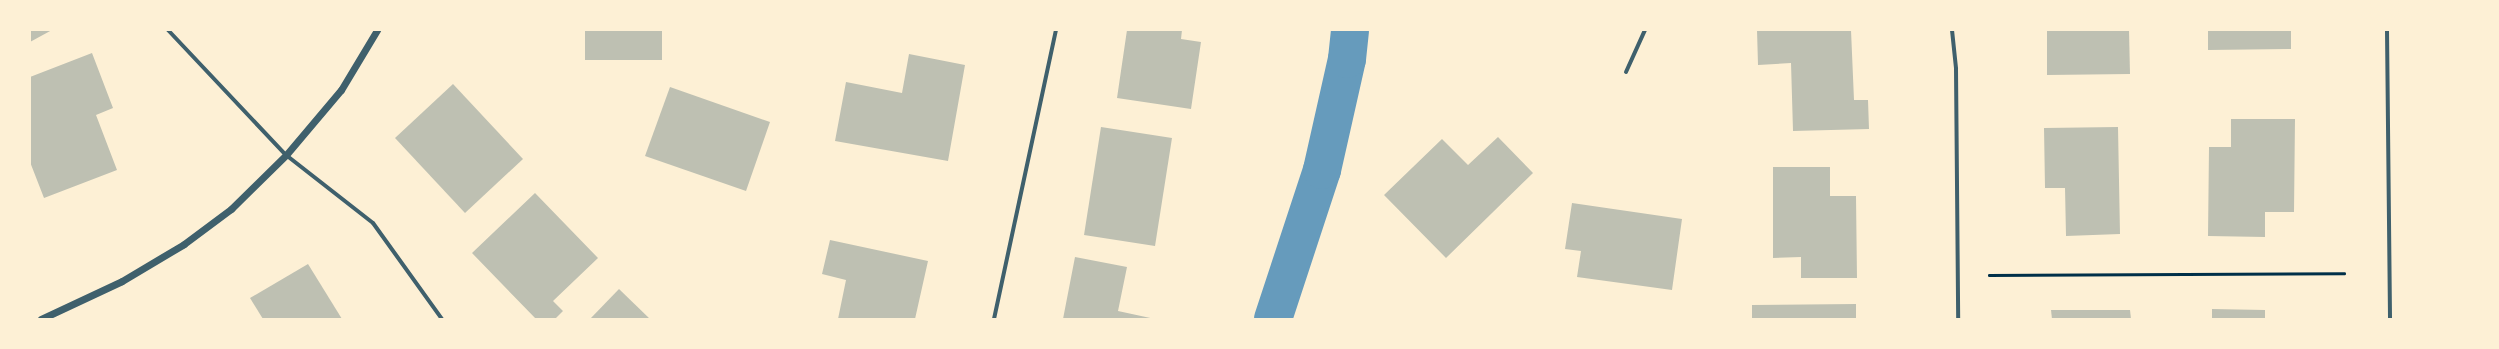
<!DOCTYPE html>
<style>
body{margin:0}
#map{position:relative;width:2499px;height:349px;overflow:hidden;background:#fdf0d5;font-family:"Fira Sans Condensed",sans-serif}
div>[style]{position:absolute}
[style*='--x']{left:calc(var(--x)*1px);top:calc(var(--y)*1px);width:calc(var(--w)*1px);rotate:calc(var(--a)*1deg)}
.canal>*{height:38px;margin:-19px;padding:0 19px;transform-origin:19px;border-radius:19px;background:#669bbc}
.building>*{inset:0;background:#bec0b2}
.path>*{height:2.5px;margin:-1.25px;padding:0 1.25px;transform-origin:1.25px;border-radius:1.25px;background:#003049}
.minor>*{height:4px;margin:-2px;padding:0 2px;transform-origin:2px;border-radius:2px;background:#3f606c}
.tertiary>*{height:7px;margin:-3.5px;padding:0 3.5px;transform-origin:3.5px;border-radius:3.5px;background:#3f606c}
span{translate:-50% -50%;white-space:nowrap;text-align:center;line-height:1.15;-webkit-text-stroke:3px #fdf0d5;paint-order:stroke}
.frame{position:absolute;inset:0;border:31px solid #fdf0d5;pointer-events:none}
</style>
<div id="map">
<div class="canal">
<i style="--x:1273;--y:319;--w:157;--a:-71.8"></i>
<i style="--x:1322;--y:170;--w:114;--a:-77.3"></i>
<i style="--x:1347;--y:59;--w:29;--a:-84"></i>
</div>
<div class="building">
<i style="clip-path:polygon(30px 30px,52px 30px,30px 42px)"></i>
<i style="clip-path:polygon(585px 30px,662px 30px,662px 60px,585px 60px)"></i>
<i style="clip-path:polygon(1127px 30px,1182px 30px,1181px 39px,1201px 42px,1191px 109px,1117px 98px)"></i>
<i style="clip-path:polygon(1757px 30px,1851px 30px,1854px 100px,1868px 100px,1869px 129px,1793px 131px,1791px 63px,1758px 65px)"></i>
<i style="clip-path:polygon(2047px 30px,2129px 30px,2130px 74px,2047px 75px)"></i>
<i style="clip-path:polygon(2208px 30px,2291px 30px,2291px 49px,2208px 50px)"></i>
<i style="clip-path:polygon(92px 53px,113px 108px,96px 115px,117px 170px,44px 198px,30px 162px,30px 77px)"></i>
<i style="clip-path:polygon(909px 54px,965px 65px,948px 161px,835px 141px,846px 82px,902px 93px)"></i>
<i style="clip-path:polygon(453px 84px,523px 159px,465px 213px,395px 138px)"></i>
<i style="clip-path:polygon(670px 87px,770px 122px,746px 191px,645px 156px)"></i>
<i style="clip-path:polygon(2231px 119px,2295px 119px,2294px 212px,2265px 212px,2265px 237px,2208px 236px,2209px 147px,2231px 147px)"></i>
<i style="clip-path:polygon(1101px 127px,1172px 138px,1155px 246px,1084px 235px)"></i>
<i style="clip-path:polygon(2118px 127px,2120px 234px,2066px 236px,2065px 188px,2045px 188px,2044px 128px)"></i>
<i style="clip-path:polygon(1498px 137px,1533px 173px,1446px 258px,1384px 195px,1442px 139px,1468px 165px)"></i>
<i style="clip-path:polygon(1773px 167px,1830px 167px,1830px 196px,1856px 196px,1857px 278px,1801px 278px,1801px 257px,1773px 258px)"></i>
<i style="clip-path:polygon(535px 193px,598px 258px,553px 301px,563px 311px,555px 319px,536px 319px,472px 253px)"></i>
<i style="clip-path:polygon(1572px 203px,1682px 219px,1672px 290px,1577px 277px,1581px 251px,1565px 249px)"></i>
<i style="clip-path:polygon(830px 240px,928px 261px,915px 319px,838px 319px,846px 280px,822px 274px)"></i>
<i style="clip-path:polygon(1075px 257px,1127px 267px,1118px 311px,1155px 319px,1063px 319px)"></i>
<i style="clip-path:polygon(308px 264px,342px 319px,263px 319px,250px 298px)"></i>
<i style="clip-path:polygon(619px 289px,650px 319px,590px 319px)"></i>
<i style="clip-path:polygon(1856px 304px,1856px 319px,1752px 319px,1752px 305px)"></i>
<i style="clip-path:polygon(2212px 309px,2265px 310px,2265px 319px,2212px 319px)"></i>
<i style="clip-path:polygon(2051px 310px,2130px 310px,2131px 319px,2052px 319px)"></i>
</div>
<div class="path">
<i style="--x:1989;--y:275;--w:355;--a:-0.3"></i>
</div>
<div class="minor">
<i style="--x:168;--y:30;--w:172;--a:46.7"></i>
<i style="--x:286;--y:155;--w:110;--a:38"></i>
<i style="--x:373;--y:223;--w:118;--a:54.3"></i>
<i style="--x:1952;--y:30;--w:39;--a:84"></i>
<i style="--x:1956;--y:69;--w:250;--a:89.5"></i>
<i style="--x:2387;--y:30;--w:289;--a:89.4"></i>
<i style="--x:1626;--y:72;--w:46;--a:-65.7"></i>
<i style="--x:994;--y:319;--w:296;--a:-77.9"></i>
</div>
<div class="tertiary">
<i style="--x:41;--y:319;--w:89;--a:-25.1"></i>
<i style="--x:122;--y:281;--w:72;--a:-30.8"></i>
<i style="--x:184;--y:244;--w:59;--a:-36.7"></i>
<i style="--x:231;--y:209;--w:77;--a:-44.5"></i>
<i style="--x:286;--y:155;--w:85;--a:-49.8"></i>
<i style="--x:341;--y:90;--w:70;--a:-59"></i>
</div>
<div class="frame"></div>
</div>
